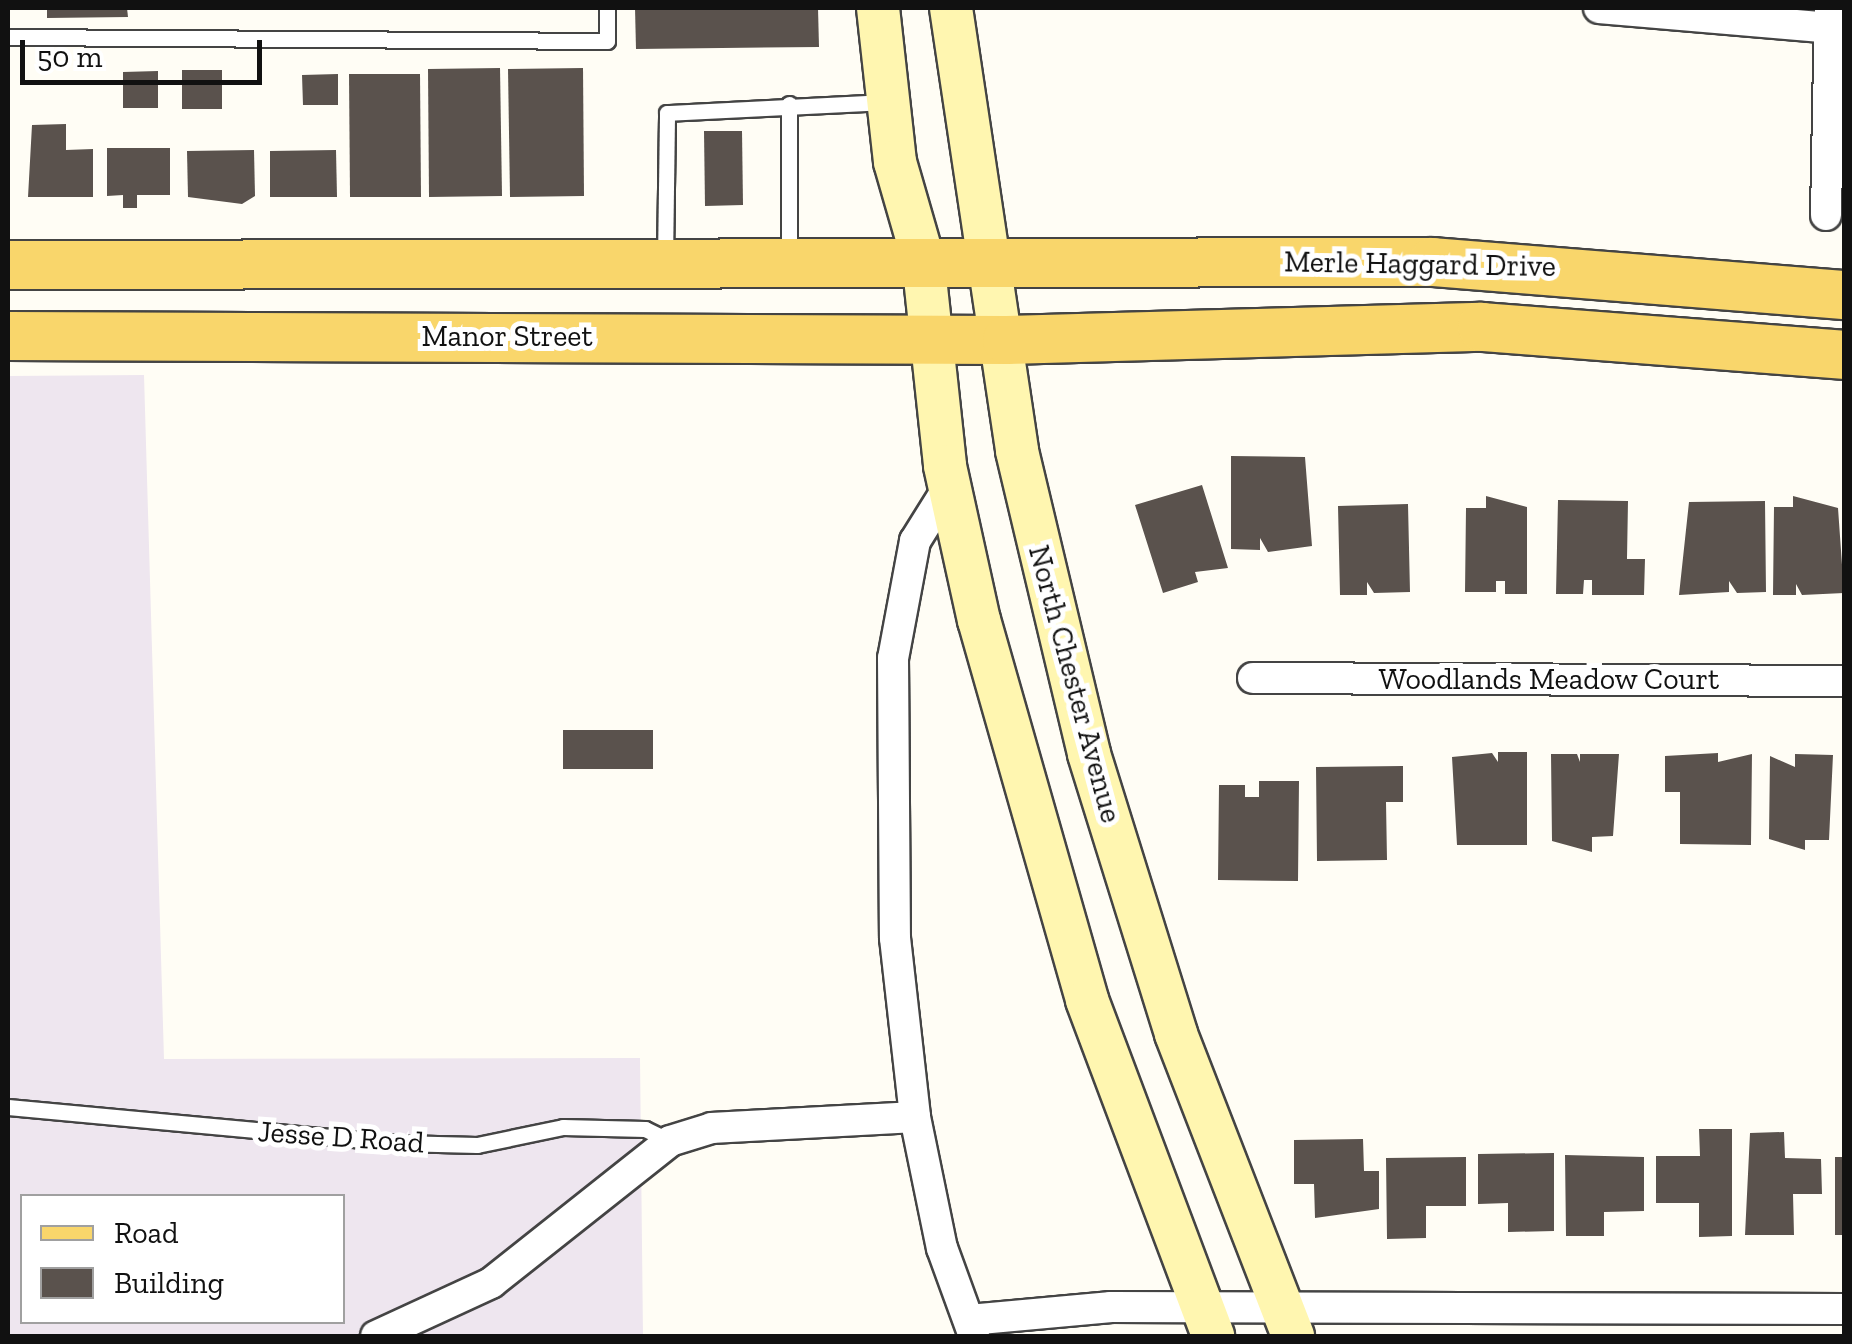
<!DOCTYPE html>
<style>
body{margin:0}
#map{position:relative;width:1852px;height:1344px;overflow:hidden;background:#fffdf5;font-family:"Zilla Slab",serif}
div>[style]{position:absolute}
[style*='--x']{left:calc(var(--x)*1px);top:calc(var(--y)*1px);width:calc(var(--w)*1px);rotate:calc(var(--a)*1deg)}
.industrial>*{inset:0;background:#eee6ef}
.building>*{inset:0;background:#5a524d}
.roads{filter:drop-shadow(2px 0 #444) drop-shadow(-2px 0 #444) drop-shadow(0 2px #444) drop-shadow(0 -2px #444)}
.service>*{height:15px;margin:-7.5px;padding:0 7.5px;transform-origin:7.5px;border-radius:7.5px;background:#fff}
.minor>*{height:30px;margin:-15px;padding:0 15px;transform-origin:15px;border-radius:15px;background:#fff}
.secondary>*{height:42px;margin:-21px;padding:0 21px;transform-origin:21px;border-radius:21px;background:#fff6b0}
.primary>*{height:48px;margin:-24px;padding:0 24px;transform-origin:24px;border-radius:24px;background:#f9d66b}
span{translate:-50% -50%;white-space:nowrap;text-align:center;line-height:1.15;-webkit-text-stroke:10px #fff;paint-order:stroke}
.street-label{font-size:30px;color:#111}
.frame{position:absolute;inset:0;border:10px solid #111;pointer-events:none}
.legend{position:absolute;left:20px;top:1194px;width:325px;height:130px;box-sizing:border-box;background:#fff;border:2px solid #a0a0a0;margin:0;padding:12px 18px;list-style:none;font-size:30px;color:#111}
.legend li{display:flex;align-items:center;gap:20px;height:50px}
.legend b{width:50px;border:2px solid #a0a0a0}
.scale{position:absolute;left:20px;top:40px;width:242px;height:45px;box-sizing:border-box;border:5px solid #111;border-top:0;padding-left:12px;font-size:30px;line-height:35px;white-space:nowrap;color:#111;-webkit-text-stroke:8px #fff;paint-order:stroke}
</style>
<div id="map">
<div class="industrial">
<i style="clip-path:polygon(evenodd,144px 375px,164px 1059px,640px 1058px,643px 1336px,8px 1336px,8px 376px,144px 375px,22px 1196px,342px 1196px,342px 1322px,22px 1322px,22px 1196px)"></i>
</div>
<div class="building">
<i style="clip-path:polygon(47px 8px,127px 8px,128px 17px,47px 18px)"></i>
<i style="clip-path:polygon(635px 8px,818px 8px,819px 47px,636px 49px)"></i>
<i style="clip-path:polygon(500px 68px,502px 196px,429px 197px,428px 69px)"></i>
<i style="clip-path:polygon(583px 68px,584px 196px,510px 197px,508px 69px)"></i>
<i style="clip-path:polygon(182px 70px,222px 70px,222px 109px,182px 109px)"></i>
<i style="clip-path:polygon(158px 71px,158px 108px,123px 108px,123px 72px)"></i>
<i style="clip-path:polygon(338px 74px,338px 105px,303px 105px,302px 75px)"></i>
<i style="clip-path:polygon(349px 74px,420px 74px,421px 197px,350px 197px)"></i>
<i style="clip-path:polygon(66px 124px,66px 150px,93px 149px,93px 197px,28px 197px,32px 125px)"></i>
<i style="clip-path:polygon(704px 131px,742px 131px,743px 205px,705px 206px)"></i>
<i style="clip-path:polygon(107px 148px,170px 148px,170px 195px,137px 195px,137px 208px,123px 208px,123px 195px,107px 196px)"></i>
<i style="clip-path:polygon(254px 150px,255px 196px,242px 204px,188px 197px,187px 151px)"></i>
<i style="clip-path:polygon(336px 150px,337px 197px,270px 197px,270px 151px)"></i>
<i style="clip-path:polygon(1231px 456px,1305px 457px,1312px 546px,1268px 552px,1260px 538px,1260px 550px,1231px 549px)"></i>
<i style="clip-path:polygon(1202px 485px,1228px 568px,1195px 572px,1198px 582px,1163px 593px,1135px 505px)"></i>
<i style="clip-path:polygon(1486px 496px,1527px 507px,1527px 594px,1505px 594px,1505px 581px,1496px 581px,1496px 592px,1465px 592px,1466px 508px,1486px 508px)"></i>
<i style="clip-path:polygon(1793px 496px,1838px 508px,1844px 593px,1802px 595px,1796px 584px,1796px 595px,1773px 595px,1774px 507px,1793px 507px)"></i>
<i style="clip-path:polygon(1558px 500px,1628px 501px,1627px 559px,1645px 559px,1644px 595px,1592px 595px,1592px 580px,1584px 580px,1583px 594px,1556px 594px)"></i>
<i style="clip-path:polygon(1765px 501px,1766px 592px,1737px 593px,1729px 581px,1729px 592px,1679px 595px,1689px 502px)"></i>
<i style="clip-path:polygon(1408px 504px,1410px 592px,1374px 593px,1367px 582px,1367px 595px,1340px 595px,1338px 506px)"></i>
<i style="clip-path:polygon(563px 730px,653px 730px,653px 769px,563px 769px)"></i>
<i style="clip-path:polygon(1498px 752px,1527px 752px,1527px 845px,1457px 845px,1452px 757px,1492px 753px,1498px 762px)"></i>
<i style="clip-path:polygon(1718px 753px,1718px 762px,1752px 754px,1751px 845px,1680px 844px,1680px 792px,1665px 792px,1665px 756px)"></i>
<i style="clip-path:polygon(1551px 754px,1577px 754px,1580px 762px,1580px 754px,1619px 754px,1613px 836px,1592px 837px,1592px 852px,1552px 841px)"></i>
<i style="clip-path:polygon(1795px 754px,1833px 755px,1829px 840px,1805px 840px,1805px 850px,1769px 839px,1770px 756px,1795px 767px)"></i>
<i style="clip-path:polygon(1403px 766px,1403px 802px,1386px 802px,1387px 860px,1317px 861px,1316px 767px)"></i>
<i style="clip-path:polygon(1259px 781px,1299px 781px,1298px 881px,1218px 880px,1219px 785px,1245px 785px,1245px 797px,1259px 797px)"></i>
<i style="clip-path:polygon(1699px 1129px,1732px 1129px,1732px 1236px,1699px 1237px,1699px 1203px,1656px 1203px,1656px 1156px,1700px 1156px)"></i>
<i style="clip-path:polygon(1784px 1132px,1785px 1158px,1821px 1159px,1822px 1194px,1793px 1194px,1794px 1235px,1745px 1235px,1750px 1133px)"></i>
<i style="clip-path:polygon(1363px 1139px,1364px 1171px,1379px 1171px,1379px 1209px,1315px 1218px,1314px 1184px,1294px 1184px,1294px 1140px)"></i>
<i style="clip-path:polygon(1554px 1153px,1554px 1231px,1508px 1232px,1508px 1203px,1478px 1204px,1478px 1154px)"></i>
<i style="clip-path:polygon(1565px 1155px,1644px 1157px,1644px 1211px,1604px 1212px,1604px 1236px,1566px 1236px)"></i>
<i style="clip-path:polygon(1466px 1157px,1466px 1206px,1426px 1206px,1426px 1238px,1387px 1239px,1386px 1158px)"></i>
<i style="clip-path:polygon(1835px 1157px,1844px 1157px,1844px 1235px,1835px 1235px)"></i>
</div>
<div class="roads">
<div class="service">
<i style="--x:8;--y:37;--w:599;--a:0.38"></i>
<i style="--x:607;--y:41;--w:33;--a:-90"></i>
<i style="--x:789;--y:104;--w:152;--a:90"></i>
<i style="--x:665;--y:260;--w:147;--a:-89.2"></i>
<i style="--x:667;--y:113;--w:217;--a:-2.9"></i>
<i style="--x:8;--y:1107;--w:392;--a:5.3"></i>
<i style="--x:398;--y:1143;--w:79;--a:1.5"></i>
<i style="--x:477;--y:1145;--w:88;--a:-11.8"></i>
<i style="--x:563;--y:1127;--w:82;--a:1.4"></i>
<i style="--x:645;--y:1129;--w:28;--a:26"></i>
</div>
<div class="minor">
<i style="--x:1599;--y:8;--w:232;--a:4.9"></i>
<i style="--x:1826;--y:215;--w:205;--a:-88.9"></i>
<i style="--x:950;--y:485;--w:66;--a:122"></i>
<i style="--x:915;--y:541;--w:119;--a:100.6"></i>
<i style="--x:893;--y:658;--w:280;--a:89.6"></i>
<i style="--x:895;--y:938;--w:180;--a:83.6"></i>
<i style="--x:915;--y:1117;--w:134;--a:78.4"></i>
<i style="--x:942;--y:1248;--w:94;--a:70"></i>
<i style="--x:1253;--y:678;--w:591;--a:0.29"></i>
<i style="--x:969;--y:1320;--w:143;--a:-5.2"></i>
<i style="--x:1111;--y:1307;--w:733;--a:0.16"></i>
<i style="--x:376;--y:1336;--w:127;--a:-24.7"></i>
<i style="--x:491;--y:1283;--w:228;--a:-38.4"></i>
<i style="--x:670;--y:1141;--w:44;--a:-17.2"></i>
<i style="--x:712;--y:1128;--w:203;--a:-3.1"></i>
</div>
<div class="secondary">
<i style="--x:878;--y:8;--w:155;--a:83.7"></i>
<i style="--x:895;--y:162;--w:101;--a:73.9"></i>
<i style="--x:923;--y:259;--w:208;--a:83.9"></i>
<i style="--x:945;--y:466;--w:158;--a:77.6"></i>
<i style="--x:979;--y:620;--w:395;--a:74.1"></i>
<i style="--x:1087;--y:1000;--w:359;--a:69.4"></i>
<i style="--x:951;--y:8;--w:448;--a:81.5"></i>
<i style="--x:1017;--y:451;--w:311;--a:76.6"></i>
<i style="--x:1089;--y:754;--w:293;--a:72.7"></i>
<i style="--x:1176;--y:1034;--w:324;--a:68.8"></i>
</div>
<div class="primary">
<i style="--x:8;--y:265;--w:1425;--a:-0.12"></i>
<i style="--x:1433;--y:262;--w:412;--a:4.6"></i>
<i style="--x:8;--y:336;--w:999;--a:0.23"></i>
<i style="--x:1007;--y:340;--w:475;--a:-1.6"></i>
<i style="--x:1482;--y:327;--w:363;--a:4.4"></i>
</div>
</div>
<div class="street-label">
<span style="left:1420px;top:264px;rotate:1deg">Merle Haggard Drive</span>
<span style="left:507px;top:336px">Manor Street</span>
<span style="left:1549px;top:679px">Woodlands Meadow Court</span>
<span style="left:1075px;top:684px;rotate:75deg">North Chester Avenue</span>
<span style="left:341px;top:1137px;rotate:4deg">Jesse D Road</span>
</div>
<div class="frame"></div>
<ul class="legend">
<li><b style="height:12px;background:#f9d66b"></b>Road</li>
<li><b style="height:28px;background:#5a524d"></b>Building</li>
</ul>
<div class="scale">50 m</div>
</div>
